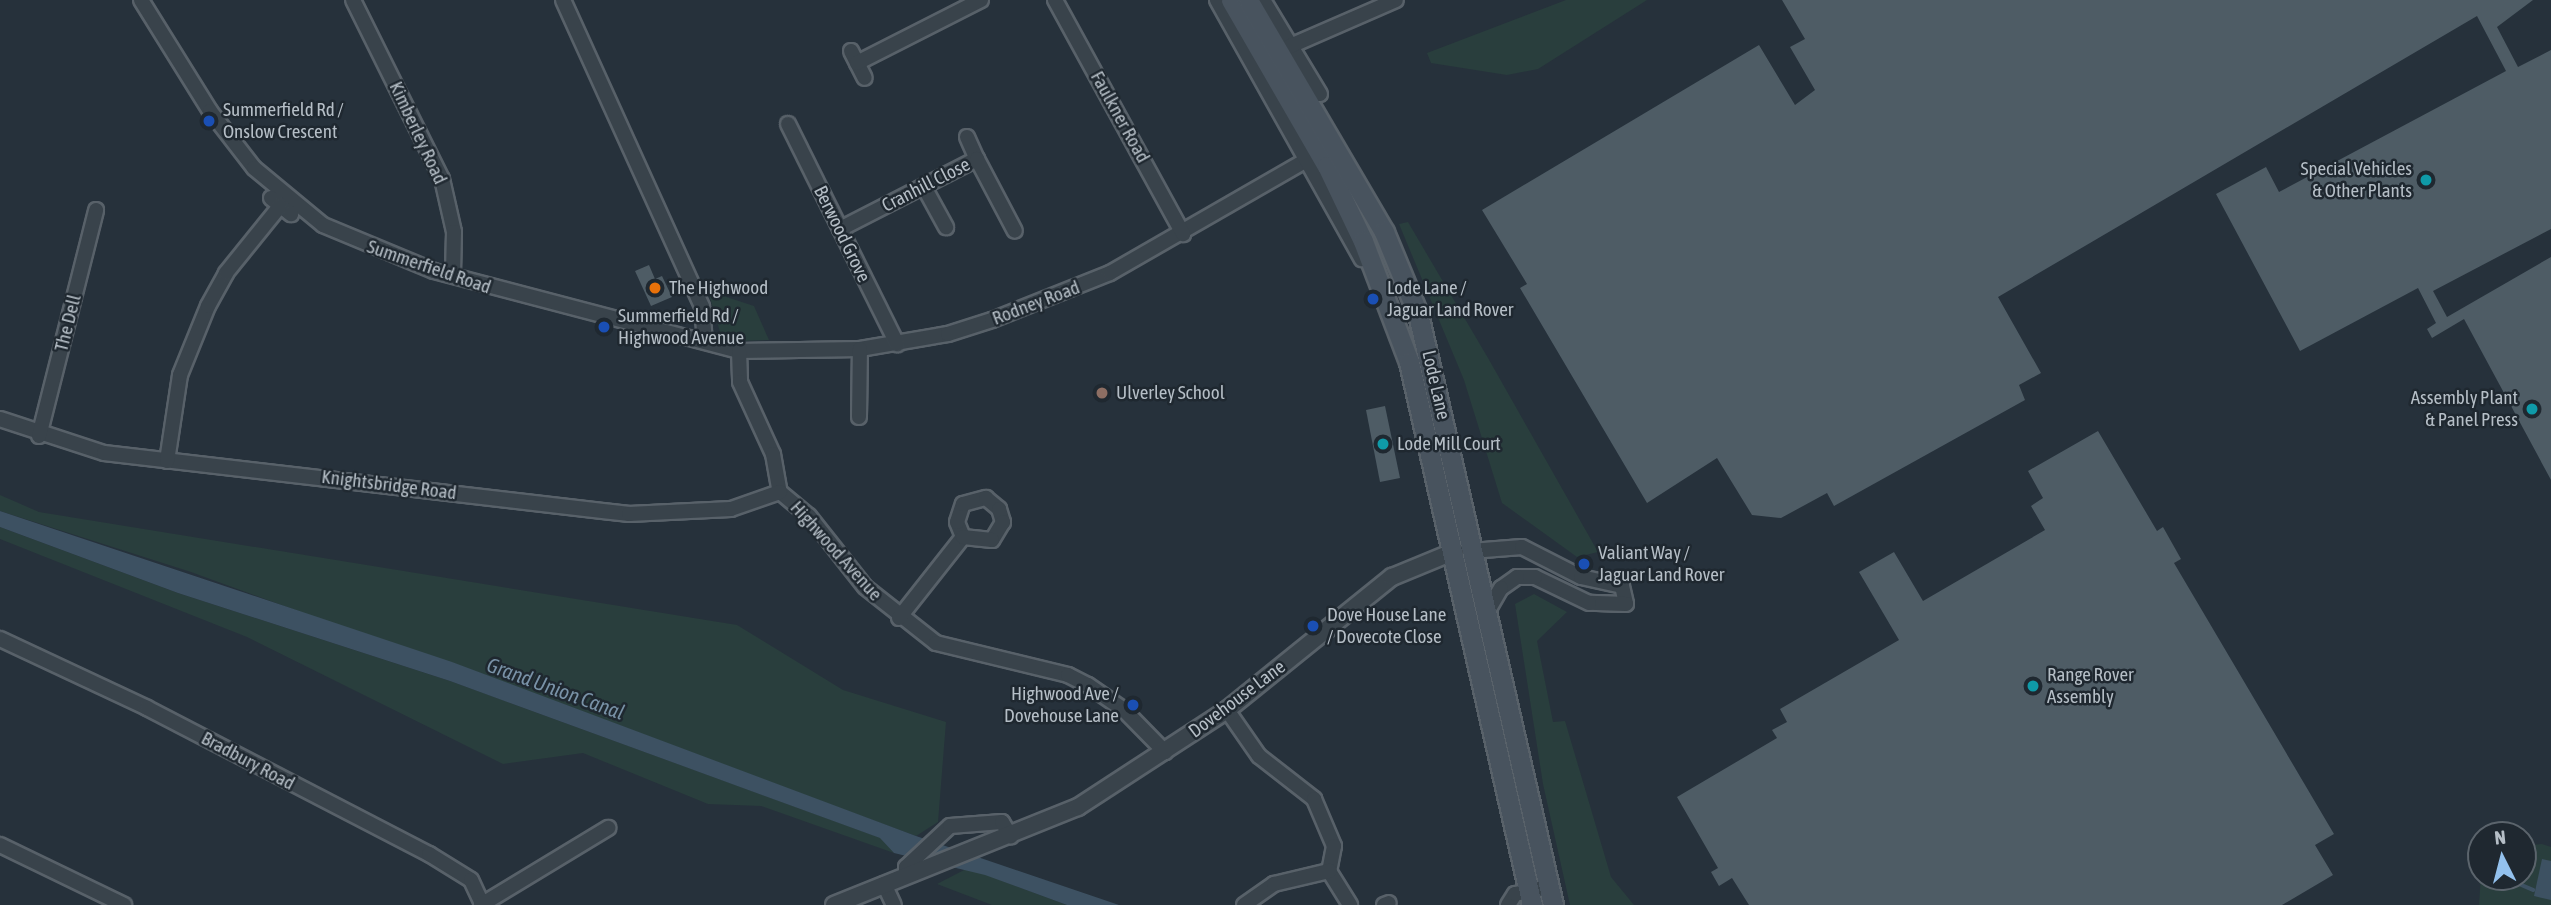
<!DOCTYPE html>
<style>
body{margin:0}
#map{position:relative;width:2551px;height:905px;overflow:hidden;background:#26313b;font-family:"Asap Condensed",sans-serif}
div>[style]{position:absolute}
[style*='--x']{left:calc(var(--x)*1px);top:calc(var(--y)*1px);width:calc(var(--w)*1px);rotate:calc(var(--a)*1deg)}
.green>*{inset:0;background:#293e3d}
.water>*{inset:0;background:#3d5162}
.stream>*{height:3.5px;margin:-1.75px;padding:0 1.75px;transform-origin:1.75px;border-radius:1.75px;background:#3d5162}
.building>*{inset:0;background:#4e5c65}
.roads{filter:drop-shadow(2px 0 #586169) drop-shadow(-2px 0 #586169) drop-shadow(0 2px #586169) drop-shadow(0 -2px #586169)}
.minor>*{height:14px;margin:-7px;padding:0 7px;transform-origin:7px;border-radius:7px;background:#39434b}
.tertiary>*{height:16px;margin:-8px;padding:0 8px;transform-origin:8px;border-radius:8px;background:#39434b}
.secondary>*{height:19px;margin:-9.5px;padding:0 9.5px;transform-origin:9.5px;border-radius:9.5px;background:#48535e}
.dots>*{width:19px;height:19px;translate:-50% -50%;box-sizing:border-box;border:4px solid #1f2830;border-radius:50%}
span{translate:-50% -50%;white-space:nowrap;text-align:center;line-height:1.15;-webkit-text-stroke:5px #1f2830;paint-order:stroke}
.poi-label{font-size:19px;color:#b5bec6}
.left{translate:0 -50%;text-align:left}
.right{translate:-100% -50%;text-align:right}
.street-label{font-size:19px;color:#b5bec6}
.water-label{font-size:21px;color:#7992a7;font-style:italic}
.north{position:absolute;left:2467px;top:821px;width:70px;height:70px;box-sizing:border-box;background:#1f2830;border:2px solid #5b646c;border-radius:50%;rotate:354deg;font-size:19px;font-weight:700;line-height:28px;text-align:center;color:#b5bec6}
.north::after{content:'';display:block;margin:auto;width:24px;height:32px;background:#93c1ed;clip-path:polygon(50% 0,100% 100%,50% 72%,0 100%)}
</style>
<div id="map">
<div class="green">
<i style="clip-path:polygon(1566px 0,1647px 0,1538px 69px,1507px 75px,1431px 63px,1427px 53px)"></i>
<i style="clip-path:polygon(1408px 222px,1488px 358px,1598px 552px,1577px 557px,1502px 503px,1464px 380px,1399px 224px)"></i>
<i style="clip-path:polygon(708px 291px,754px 306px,769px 340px,737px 341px,720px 332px)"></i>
<i style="clip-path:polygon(0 495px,39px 512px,737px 625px,843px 690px,946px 722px,938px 822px,916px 836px,191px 572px,0 511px)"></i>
<i style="clip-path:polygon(0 527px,178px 593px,450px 681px,881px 838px,894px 853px,761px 806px,708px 804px,583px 753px,503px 764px,247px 637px,0 539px)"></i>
<i style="clip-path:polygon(1534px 594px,1567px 612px,1537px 641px,1553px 722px,1565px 721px,1611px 877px,1634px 905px,1570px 905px,1543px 784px,1515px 604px)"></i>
<i style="clip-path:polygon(2542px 844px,2551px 847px,2551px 905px,2479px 905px,2481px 875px,2523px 877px,2523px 846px)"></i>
<i style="clip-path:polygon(968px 868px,1067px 905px,992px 905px,937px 884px)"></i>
</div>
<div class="water">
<i style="clip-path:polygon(0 511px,452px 662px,916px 836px,1119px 905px,1067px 905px,985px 875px,894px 853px,880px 838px,450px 681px,178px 593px,0 527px)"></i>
<i style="clip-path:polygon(2542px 859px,2551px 861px,2551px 900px,2534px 896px)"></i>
</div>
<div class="stream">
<i style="--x:2503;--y:877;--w:33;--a:23"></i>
</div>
<div class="building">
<i style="clip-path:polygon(1782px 0,2533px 0,2497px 27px,2518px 67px,2551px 50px,2551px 229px,2433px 291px,2447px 317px,2551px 257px,2551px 480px,2464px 319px,2432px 338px,2427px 329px,2436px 323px,2418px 288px,2300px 351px,2216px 194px,2266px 167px,2279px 192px,2506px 71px,2477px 16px,1998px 297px,2041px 373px,2019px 385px,2025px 400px,1834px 506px,1827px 493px,1781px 518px,1752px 515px,1717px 458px,1647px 503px,1520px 288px,1527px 284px,1482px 210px,1759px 45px,1795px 105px,1815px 90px,1790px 47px,1805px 39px)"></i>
<i style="clip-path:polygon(649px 265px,655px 279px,662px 276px,672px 297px,651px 306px,635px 271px)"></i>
<i style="clip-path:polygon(1385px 406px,1400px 478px,1380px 482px,1366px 410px)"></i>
<i style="clip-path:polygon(2098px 431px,2157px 531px,2163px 527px,2181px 559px,2174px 563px,2334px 834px,2315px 845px,2333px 875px,2282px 905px,1749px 905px,1732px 878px,1719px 886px,1711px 872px,1718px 868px,1677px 797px,1777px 738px,1772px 730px,1787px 722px,1780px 709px,1899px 640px,1859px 572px,1894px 552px,1923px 601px,2045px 530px,2031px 506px,2043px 498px,2028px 471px)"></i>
</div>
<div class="roads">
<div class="minor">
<i style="--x:141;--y:0;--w:131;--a:58.1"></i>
<i style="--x:210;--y:111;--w:72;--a:52.3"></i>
<i style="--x:254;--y:168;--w:89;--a:39.6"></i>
<i style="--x:323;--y:225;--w:120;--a:22.5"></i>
<i style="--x:434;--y:271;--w:315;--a:14.7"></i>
<i style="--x:739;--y:351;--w:121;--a:-0.9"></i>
<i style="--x:860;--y:349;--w:89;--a:-9.7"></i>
<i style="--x:948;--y:334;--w:46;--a:-17.7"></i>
<i style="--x:992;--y:320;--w:127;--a:-21.7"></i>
<i style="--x:1110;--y:273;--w:223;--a:-29.9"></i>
<i style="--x:353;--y:0;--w:200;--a:63.6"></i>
<i style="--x:442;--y:179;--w:54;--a:77.2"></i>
<i style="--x:454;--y:232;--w:41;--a:91.4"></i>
<i style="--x:563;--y:0;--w:337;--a:65.6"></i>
<i style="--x:702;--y:307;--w:33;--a:85"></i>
<i style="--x:1055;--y:0;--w:267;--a:61.3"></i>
<i style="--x:1217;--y:0;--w:297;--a:60.8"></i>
<i style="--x:1263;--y:0;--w:110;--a:58.8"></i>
<i style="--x:851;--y:51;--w:30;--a:63"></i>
<i style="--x:1272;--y:54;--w:135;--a:-23.5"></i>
<i style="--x:857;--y:63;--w:139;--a:-26.9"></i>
<i style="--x:788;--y:124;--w:246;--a:63.6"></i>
<i style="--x:967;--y:137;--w:24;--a:66"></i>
<i style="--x:924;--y:187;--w:46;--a:61.2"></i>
<i style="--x:271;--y:198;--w:26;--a:39"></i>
<i style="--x:840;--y:229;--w:154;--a:-27.1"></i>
<i style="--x:977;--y:159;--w:81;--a:62.2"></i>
<i style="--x:739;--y:351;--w:31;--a:88"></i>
<i style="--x:740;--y:382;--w:79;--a:65.4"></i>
<i style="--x:773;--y:454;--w:39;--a:80"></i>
<i style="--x:780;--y:492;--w:38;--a:40"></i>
<i style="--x:809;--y:516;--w:90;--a:51.7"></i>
<i style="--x:865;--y:587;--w:90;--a:38.3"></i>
<i style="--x:936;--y:643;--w:136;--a:13.6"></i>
<i style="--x:1068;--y:675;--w:22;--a:27"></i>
<i style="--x:1088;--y:685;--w:44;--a:34.8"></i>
<i style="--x:1124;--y:710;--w:59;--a:45.7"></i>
<i style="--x:859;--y:417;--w:68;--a:-89.2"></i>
<i style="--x:0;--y:419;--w:109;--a:18.1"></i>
<i style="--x:104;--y:453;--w:529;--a:6.63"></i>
<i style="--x:629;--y:514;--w:102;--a:-2.8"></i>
<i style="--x:731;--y:509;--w:52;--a:-19.1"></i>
<i style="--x:39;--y:436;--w:233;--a:-75.8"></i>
<i style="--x:167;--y:461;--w:87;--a:-81.4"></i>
<i style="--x:180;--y:375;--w:74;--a:-67.9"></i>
<i style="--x:208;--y:306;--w:38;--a:-61"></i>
<i style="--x:226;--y:273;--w:86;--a:-51.1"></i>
<i style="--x:1471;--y:551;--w:51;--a:-4.5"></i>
<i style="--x:1522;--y:547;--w:66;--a:27"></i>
<i style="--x:1581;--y:577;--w:42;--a:12.4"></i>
<i style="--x:1622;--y:586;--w:18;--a:77"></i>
<i style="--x:1626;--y:604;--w:37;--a:-178"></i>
<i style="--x:1589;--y:603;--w:60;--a:-154.3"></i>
<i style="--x:1535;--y:577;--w:18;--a:180"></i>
<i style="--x:1517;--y:577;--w:19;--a:145"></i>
<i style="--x:1501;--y:588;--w:30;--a:120"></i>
<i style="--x:899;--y:618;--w:103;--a:-51.7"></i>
<i style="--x:963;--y:537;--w:16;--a:-112"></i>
<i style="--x:957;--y:522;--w:19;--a:-72"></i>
<i style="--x:963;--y:504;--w:24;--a:-15"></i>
<i style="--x:986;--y:498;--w:17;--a:40"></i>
<i style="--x:999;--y:509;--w:14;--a:73"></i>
<i style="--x:1003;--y:522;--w:21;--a:121"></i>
<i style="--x:992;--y:540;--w:29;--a:-174"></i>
<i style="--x:0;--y:639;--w:162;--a:25.1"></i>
<i style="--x:147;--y:708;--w:318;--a:27.4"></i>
<i style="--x:429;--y:854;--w:49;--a:31.8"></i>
<i style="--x:471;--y:880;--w:23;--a:65"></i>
<i style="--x:1227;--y:710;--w:56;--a:55.2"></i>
<i style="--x:1259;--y:756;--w:70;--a:38"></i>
<i style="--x:1314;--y:799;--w:51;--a:66.9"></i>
<i style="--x:1334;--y:846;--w:25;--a:101"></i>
<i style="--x:1329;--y:871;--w:40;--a:58"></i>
<i style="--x:0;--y:845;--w:138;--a:25.8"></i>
<i style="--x:906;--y:876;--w:9;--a:-90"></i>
<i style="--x:906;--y:867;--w:60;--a:-43"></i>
<i style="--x:950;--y:826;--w:52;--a:-4.4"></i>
<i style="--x:1002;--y:822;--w:17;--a:59"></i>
<i style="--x:884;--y:884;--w:23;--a:65"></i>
<i style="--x:481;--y:905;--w:149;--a:-31.2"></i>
<i style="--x:1244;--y:905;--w:37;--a:-35"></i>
<i style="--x:1274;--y:884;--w:57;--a:-13.3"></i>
<i style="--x:1384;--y:905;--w:5;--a:-22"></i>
<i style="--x:1508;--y:905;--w:13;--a:-58"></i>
<i style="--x:1515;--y:894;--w:35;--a:-12"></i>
</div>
<div class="tertiary">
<i style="--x:834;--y:905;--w:263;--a:-21.9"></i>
<i style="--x:1078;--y:807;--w:178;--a:-33.1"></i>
<i style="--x:1227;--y:710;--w:212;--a:-38.9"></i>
<i style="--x:1392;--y:577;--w:68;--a:-22.4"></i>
</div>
<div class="secondary">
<i style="--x:1231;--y:0;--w:192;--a:60"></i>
<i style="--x:1327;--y:166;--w:83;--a:64.4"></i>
<i style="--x:1363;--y:241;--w:129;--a:69.2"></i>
<i style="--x:1409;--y:362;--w:557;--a:77.24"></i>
<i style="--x:1248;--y:0;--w:269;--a:59.6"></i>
<i style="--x:1384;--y:232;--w:89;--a:67.5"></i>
<i style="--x:1418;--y:314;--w:606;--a:77.13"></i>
</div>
</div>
<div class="dots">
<i style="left:209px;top:121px;background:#1a4fb4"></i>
<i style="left:2426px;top:180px;background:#0f9aa8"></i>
<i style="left:655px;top:288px;background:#e8710a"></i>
<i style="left:1373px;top:299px;background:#1a4fb4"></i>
<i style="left:604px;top:327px;background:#1a4fb4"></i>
<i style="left:1102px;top:393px;background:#8d6e63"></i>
<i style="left:2532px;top:409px;background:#0f9aa8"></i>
<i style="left:1383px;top:444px;background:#0f9aa8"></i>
<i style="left:1584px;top:564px;background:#1a4fb4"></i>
<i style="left:1313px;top:626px;background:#1a4fb4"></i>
<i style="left:2033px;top:686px;background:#0f9aa8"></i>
<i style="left:1133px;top:705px;background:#1a4fb4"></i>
</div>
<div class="poi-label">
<span class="left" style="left:223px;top:121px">Summerfield Rd /<br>Onslow Crescent</span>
<span class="right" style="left:2412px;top:180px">Special Vehicles<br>&amp; Other Plants</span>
<span class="left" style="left:669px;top:288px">The Highwood</span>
<span class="left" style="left:1387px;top:299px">Lode Lane /<br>Jaguar Land Rover</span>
<span class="left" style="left:618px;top:327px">Summerfield Rd /<br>Highwood Avenue</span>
<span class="left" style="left:1116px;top:393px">Ulverley School</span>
<span class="right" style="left:2518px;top:409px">Assembly Plant<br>&amp; Panel Press</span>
<span class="left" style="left:1397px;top:444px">Lode Mill Court</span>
<span class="left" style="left:1598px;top:564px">Valiant Way /<br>Jaguar Land Rover</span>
<span class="left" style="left:1327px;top:626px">Dove House Lane<br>/ Dovecote Close</span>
<span class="left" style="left:2047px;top:686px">Range Rover<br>Assembly</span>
<span class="right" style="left:1119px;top:705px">Highwood Ave /<br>Dovehouse Lane</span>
</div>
<div class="street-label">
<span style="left:1120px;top:117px;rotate:61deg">Faulkner Road</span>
<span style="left:418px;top:133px;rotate:65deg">Kimberley Road</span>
<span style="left:926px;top:185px;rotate:-27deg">Cranhill Close</span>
<span style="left:842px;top:234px;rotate:64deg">Berwood Grove</span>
<span style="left:429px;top:267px;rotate:19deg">Summerfield Road</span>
<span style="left:1036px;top:303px;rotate:-21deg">Rodney Road</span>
<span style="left:68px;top:323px;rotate:-76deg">The Dell</span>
<span style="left:1436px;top:385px;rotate:77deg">Lode Lane</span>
<span style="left:389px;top:485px;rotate:7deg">Knightsbridge Road</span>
<span style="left:836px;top:551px;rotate:48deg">Highwood Avenue</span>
<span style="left:1237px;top:699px;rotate:-37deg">Dovehouse Lane</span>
<span style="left:248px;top:761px;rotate:28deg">Bradbury Road</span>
</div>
<div class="water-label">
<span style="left:556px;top:688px;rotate:20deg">Grand Union Canal</span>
</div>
<div class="north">N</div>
</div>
